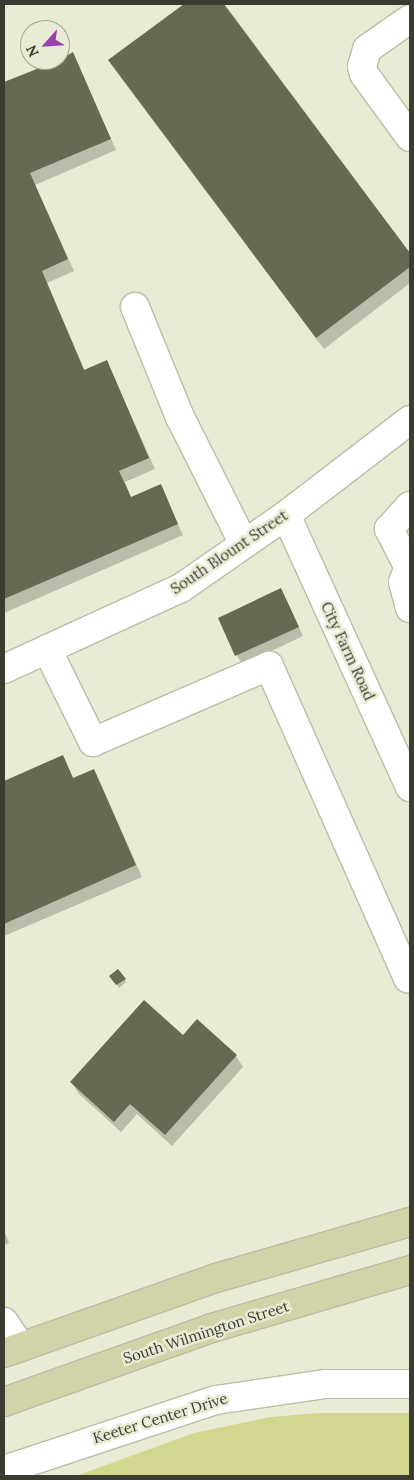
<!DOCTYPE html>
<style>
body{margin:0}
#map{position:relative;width:414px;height:1480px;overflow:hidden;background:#eaebd4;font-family:Lora,serif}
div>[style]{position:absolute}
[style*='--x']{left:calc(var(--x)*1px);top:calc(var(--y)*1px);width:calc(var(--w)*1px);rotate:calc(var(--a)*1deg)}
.green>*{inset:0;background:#d3d68f}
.shadow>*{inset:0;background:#0003}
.building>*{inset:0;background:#676955}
.roads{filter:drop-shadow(1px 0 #bbbda7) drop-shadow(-1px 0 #bbbda7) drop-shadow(0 1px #bbbda7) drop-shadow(0 -1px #bbbda7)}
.minor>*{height:28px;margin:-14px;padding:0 14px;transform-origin:14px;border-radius:14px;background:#fff}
.major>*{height:28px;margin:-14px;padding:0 14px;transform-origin:14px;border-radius:14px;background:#d2d3a8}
span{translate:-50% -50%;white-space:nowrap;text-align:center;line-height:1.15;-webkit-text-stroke:5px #eaebd4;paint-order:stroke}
.street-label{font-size:15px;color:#3b3b32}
.frame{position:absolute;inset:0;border:5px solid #3b3b32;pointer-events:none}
.north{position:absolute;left:20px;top:20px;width:50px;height:50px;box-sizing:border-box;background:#eaebd4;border:1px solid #a4a593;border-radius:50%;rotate:244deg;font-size:14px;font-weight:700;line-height:20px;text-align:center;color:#3b3b32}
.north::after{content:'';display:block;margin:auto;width:18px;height:22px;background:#9a41ad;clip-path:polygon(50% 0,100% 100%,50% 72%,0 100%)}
</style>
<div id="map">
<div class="green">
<i style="clip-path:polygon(318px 1413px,410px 1413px,410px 1476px,76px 1476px,194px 1433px,271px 1417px)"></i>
</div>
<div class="shadow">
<i style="clip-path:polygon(186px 4px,222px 4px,410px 255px,410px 283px,324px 349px,110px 61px)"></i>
<i style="clip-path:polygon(72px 53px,116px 150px,35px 185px,74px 271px,47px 283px,85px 371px,107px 362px,155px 469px,125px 482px,131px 498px,160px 486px,183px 535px,4px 613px,4px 83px)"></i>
<i style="clip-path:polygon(286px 599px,303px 636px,242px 665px,219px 619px)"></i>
<i style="clip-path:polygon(62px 756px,74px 779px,100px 782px,142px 877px,4px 936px,4px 782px)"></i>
<i style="clip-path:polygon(111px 976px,125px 979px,126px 982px,119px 988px)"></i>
<i style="clip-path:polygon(236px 1056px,243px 1067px,172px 1146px,137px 1114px,121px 1132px,78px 1093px,72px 1082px)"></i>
<i style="clip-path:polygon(4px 1230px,9px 1243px,4px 1245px)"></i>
</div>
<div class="building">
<i style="clip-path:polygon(184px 4px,224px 4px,410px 253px,410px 267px,316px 338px,108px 60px)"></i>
<i style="clip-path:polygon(73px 52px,111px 139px,30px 173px,68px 259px,42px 271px,84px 370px,107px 360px,149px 458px,119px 471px,131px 497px,161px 484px,178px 524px,4px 599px,4px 82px,60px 60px)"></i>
<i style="clip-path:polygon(281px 588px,299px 627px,235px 656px,218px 618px)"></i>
<i style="clip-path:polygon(63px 755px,73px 778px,94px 769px,136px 865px,4px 924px,4px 781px)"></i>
<i style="clip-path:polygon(118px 969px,126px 979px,116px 985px,109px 976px)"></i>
<i style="clip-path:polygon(144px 1000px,183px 1035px,197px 1019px,237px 1055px,165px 1135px,130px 1104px,114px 1122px,70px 1082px)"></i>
</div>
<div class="roads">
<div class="minor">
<i style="--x:410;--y:19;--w:52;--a:145.1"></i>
<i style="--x:367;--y:49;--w:18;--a:106"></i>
<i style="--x:362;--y:66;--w:8;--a:76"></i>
<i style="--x:364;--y:74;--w:78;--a:53.9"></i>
<i style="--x:135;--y:307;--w:119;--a:67.8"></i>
<i style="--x:180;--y:417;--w:142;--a:63.3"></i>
<i style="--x:286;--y:515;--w:299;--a:65.5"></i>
<i style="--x:410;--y:564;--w:19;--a:111"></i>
<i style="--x:403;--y:582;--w:27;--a:75"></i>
<i style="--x:408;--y:566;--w:42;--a:-117.2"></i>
<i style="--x:389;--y:529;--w:31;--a:-48"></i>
<i style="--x:47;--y:649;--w:104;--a:63.7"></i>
<i style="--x:93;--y:742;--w:192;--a:-23.4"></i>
<i style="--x:269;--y:666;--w:342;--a:66"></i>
<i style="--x:4;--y:669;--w:195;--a:-24.6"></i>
<i style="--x:181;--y:588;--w:128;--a:-34.8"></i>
<i style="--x:286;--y:515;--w:156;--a:-37.5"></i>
<i style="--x:4;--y:1322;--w:30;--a:56"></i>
<i style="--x:4;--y:1470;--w:223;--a:-18.3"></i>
<i style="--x:216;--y:1400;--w:111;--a:-8.3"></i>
<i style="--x:326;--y:1384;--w:84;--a:0"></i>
</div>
<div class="major">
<i style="--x:4;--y:1353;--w:225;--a:-19.5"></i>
<i style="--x:216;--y:1278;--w:202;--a:-16.1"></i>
<i style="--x:4;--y:1402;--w:221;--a:-19.6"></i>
<i style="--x:212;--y:1328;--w:206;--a:-16.3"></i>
</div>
</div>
<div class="street-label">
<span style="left:229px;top:552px;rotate:-34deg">South Blount Street</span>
<span style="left:348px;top:651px;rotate:65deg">City Farm Road</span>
<span style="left:206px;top:1332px;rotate:-18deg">South Wilmington Street</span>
<span style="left:160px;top:1418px;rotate:-17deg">Keeter Center Drive</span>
</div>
<div class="frame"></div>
<div class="north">N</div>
</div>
